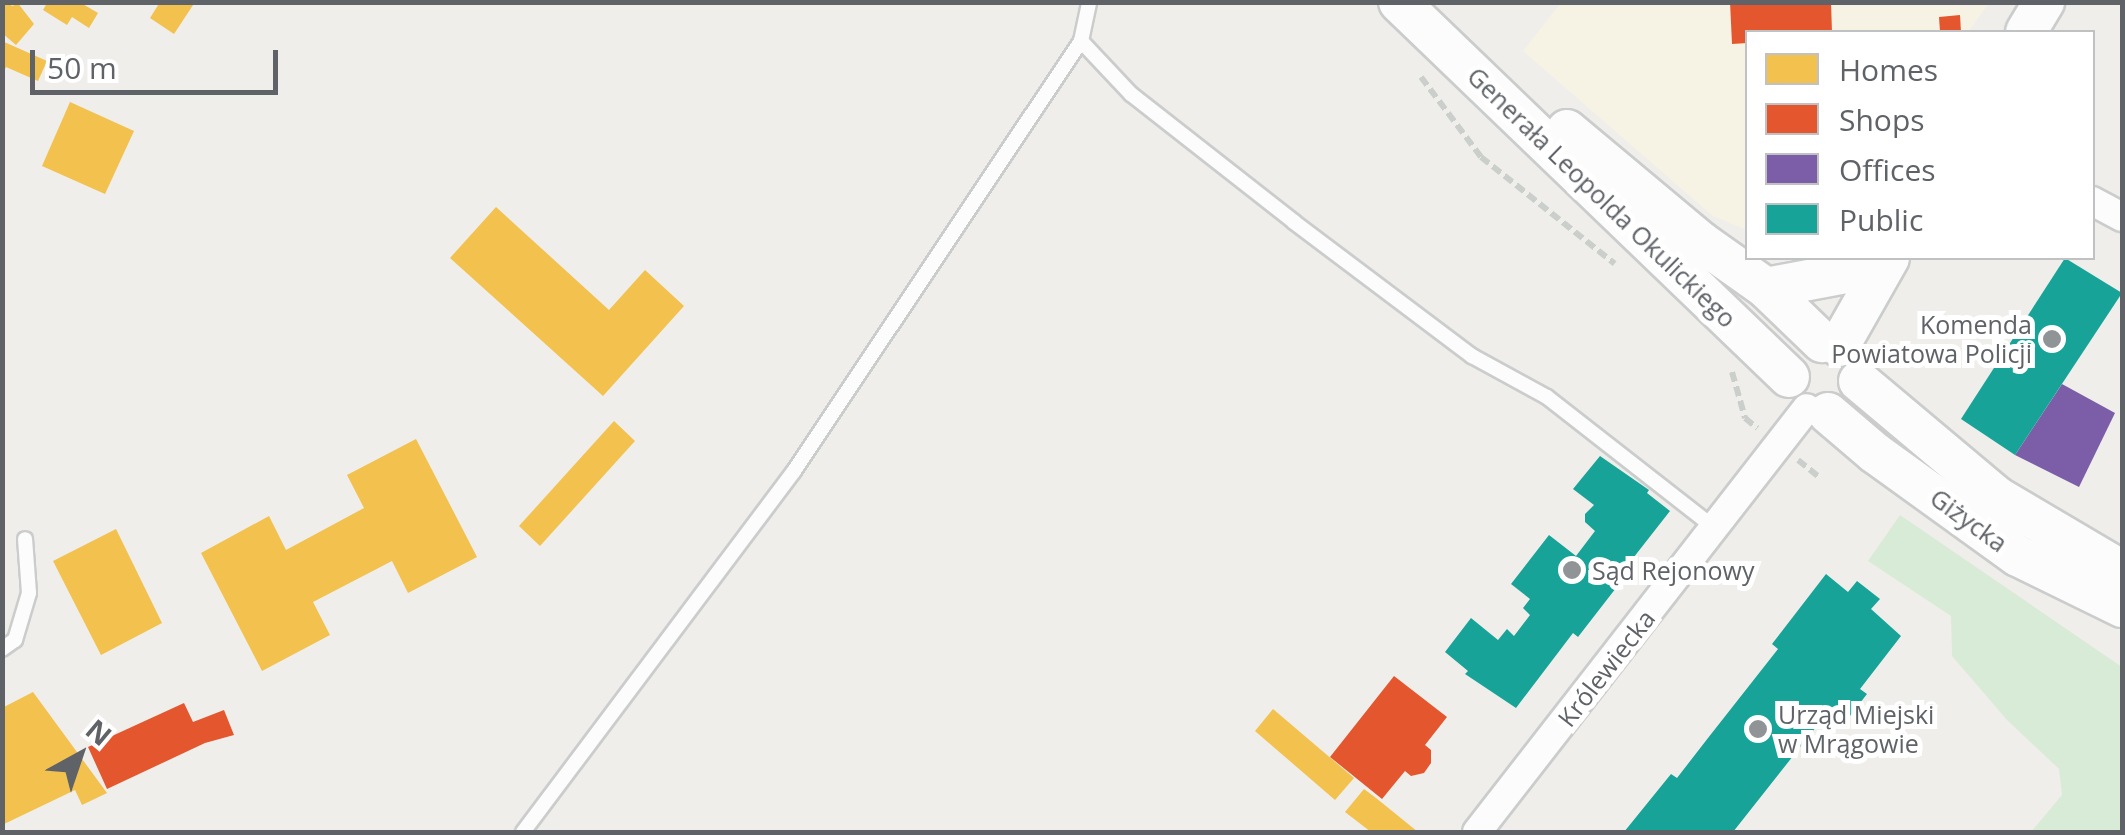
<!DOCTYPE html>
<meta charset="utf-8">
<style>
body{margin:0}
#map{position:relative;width:2125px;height:835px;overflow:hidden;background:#efeeea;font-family:"Open Sans",sans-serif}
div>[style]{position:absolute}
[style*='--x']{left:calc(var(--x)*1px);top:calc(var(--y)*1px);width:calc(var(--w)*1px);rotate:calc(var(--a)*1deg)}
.commercial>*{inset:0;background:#f7f3e4}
.green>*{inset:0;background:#d8ebd6}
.homes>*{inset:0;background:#f2c14e}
.shops>*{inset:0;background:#e4572e}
.offices>*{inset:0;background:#7b5ea7}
.public>*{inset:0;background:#17a398}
.path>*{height:6px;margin-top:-3px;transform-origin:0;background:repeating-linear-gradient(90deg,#cacfcc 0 10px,transparent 0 15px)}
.roads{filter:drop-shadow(2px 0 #cbcccc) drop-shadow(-2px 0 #cbcccc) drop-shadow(0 2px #cbcccc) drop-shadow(0 -2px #cbcccc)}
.lane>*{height:14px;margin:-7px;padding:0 7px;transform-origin:7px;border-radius:7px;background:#fdfcfc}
.street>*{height:28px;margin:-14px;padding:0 14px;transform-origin:14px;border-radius:14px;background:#fdfcfc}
.secondary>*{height:40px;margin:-20px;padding:0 20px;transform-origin:20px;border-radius:20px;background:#fdfcfc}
.dots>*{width:28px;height:28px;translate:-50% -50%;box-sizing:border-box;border:5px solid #fff;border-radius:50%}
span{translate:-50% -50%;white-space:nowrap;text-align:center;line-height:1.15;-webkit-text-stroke:10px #fff;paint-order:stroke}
.street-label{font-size:25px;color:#5f6368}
.poi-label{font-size:25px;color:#5f6368}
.right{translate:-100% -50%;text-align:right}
.left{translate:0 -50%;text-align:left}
.frame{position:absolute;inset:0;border:5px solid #5f6368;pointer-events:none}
.legend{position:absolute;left:1745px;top:30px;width:350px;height:230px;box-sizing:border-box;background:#fff;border:2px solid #bfc1c3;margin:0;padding:12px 18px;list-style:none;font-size:30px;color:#5f6368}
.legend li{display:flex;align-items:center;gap:20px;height:50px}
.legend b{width:50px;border:2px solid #bfc1c3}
.north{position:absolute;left:30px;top:705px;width:100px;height:100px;-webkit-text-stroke:8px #fff;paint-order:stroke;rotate:40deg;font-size:28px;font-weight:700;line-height:40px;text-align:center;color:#5f6368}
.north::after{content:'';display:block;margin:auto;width:35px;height:45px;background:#5f6368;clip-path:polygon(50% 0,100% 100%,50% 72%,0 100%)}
.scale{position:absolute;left:30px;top:50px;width:248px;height:45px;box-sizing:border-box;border:5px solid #5f6368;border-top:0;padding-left:12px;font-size:30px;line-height:35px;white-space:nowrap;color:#5f6368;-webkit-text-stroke:8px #fff;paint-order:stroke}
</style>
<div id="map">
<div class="commercial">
<i style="clip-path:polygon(1561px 3px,1989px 3px,1968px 32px,1748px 32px,1747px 230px,1713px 216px,1523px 51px)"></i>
</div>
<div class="green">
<i style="clip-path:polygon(1900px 515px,2122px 667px,2122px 832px,2031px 832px,2062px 795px,2059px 769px,2007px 720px,1952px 656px,1951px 616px,1868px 561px)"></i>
</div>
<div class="homes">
<i style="clip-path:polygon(2px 2px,13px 6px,17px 2px,34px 24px,16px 45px,2px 33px)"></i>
<i style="clip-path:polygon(160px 2px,195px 2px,174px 34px,150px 18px)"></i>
<i style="clip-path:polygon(47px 3px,81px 3px,98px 13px,89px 28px,72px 17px,67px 25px,43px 10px)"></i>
<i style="clip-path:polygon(2px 41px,47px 61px,38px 81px,6px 67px,2px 75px)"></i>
<i style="clip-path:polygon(70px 102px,134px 131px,105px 194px,42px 166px)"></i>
<i style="clip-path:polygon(496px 207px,609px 310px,645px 270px,684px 306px,603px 396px,450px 258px)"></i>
<i style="clip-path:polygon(614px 421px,635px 441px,540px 546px,519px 526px)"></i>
<i style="clip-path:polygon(416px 439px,477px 557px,408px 593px,392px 561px,313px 602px,330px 635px,262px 671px,201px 553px,269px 516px,286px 550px,364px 508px,347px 475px)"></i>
<i style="clip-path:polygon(116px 529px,162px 623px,101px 655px,53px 561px)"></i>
<i style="clip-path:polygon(33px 692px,107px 793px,82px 805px,75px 790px,2px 825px,2px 708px)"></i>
<i style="clip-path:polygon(1273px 709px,1354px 778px,1335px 800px,1255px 731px)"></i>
<i style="clip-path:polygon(1364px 789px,1376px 798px,1418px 832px,1371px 832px,1345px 812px)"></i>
</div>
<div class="shops">
<i style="clip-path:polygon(1730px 2px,1831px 2px,1832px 32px,1748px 32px,1748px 43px,1732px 44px)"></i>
<i style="clip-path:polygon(1960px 15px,1961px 32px,1940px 32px,1939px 17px)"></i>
<i style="clip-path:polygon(1394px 676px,1447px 717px,1425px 745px,1431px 750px,1431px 763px,1424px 773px,1411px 776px,1405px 771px,1382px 799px,1330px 757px)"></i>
<i style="clip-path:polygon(184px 703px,193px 722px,224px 710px,234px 735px,205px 743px,107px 789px,88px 747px)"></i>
</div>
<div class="offices">
<i style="clip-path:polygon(2062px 384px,2115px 413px,2079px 487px,2015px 455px)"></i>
</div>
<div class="public">
<i style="clip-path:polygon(2065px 258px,2122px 293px,2015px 455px,1961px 419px)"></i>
<i style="clip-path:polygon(1600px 456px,1649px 490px,1647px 493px,1670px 511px,1612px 585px,1616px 588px,1578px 637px,1573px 633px,1516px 708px,1465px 674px,1468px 671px,1445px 652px,1471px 618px,1498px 640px,1507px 629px,1514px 636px,1530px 615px,1523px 608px,1530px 599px,1511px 584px,1549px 535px,1576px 556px,1595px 531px,1585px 522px,1585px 514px,1594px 505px,1573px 489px)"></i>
<i style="clip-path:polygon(1826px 574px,1848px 592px,1857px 581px,1880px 599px,1871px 609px,1901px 636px,1860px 689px,1867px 694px,1843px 725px,1827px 713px,1733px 832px,1624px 832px,1671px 774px,1677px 778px,1708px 738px,1778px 649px,1772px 644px)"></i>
</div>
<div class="path">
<i style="--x:1421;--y:77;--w:100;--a:53.1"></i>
<i style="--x:1481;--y:157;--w:171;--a:38.6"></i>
<i style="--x:1732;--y:372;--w:48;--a:74.2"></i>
<i style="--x:1745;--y:418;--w:16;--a:40"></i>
<i style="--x:1798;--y:460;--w:28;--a:39"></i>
</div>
<div class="roads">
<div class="lane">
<i style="--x:1081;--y:41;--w:73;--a:46.7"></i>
<i style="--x:1131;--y:94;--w:207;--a:38.1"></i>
<i style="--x:1294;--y:222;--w:223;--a:37"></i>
<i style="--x:1472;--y:356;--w:85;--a:28.7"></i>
<i style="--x:1547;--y:397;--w:214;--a:38"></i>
<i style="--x:2;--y:649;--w:16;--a:-35"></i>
<i style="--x:15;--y:640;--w:49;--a:-73.4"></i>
<i style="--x:29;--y:593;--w:54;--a:-94.2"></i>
<i style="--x:523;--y:832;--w:451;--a:-53.1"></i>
<i style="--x:794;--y:471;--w:517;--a:-56.28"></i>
<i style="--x:1081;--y:41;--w:40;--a:-78"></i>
</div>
<div class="street">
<i style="--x:2092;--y:201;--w:34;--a:28"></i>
<i style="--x:1477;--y:832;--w:537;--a:-52.11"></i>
</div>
<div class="secondary">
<i style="--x:1399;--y:2;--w:541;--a:43.88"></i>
<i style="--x:2026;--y:32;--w:35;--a:-59"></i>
<i style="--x:1567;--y:130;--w:175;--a:39.9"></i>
<i style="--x:1701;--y:242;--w:80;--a:35.3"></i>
<i style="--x:1766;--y:288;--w:78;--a:44"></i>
<i style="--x:1766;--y:288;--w:119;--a:-10.6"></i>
<i style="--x:1839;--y:346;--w:101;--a:-60.4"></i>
<i style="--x:1859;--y:381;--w:180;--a:40"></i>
<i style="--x:1997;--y:497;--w:145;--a:30.6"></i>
<i style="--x:1828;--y:413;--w:62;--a:40.4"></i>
<i style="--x:1875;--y:453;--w:176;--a:35.8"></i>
<i style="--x:2018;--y:556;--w:116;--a:26.1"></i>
</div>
</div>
<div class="dots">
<i style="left:2052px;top:339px;background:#919496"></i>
<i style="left:1572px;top:570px;background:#919496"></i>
<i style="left:1758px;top:729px;background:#919496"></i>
</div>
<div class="street-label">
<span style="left:1602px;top:197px;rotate:44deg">Generała Leopolda Okulickiego</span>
<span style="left:1969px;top:520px;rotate:36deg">Giżycka</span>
<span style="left:1606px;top:668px;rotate:-52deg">Królewiecka</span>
</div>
<div class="poi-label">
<span class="right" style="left:2032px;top:339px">Komenda<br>Powiatowa Policji</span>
<span class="left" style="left:1592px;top:570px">Sąd Rejonowy</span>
<span class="left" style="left:1778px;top:729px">Urząd Miejski<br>w Mrągowie</span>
</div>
<div class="frame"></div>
<ul class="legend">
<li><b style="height:28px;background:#f2c14e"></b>Homes</li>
<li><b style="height:28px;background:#e4572e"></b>Shops</li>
<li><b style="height:28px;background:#7b5ea7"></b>Offices</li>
<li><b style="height:28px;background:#17a398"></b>Public</li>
</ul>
<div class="north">N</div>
<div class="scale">50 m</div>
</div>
